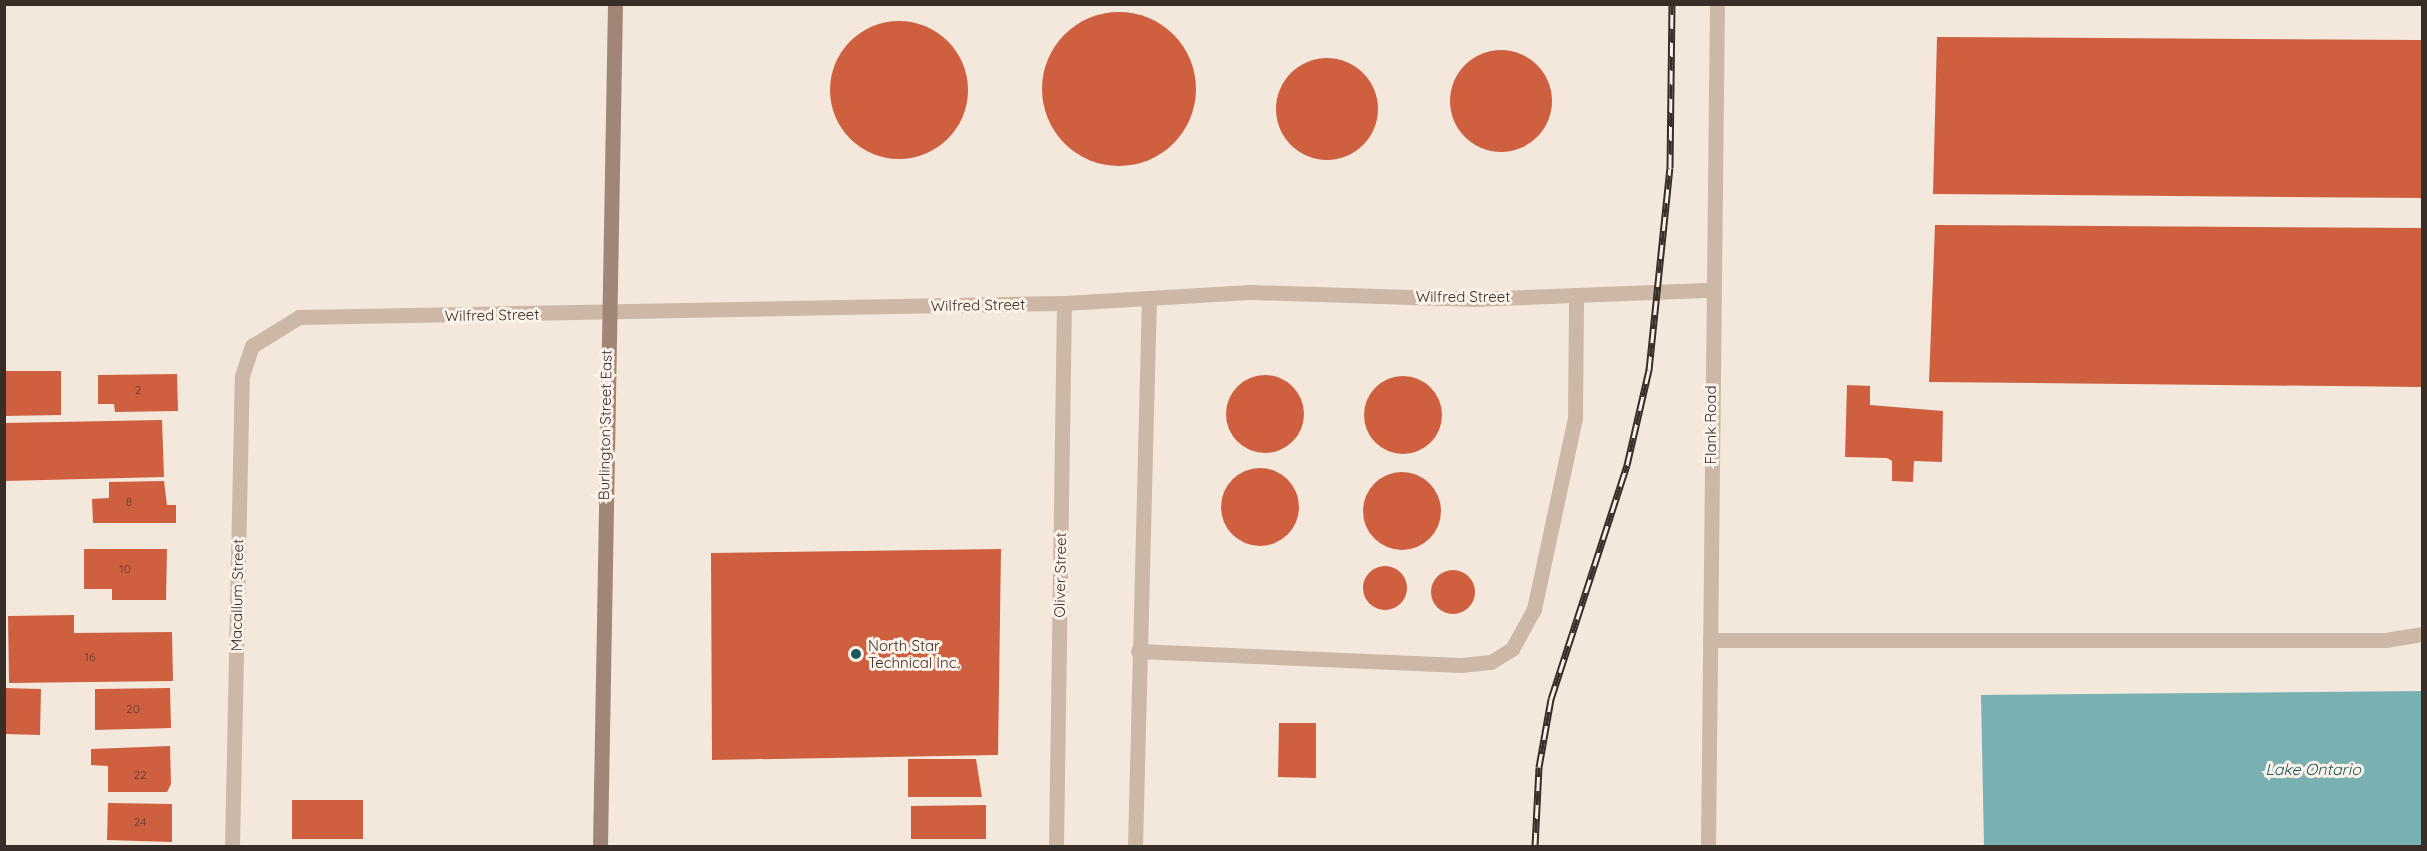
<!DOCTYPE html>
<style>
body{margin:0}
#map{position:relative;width:2427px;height:851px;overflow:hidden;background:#f4e8dc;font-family:Quicksand,sans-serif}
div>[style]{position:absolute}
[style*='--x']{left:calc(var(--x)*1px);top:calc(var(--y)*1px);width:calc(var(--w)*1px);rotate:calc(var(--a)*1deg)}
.water>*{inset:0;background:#79b1b3}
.building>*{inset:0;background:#ce6040}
.round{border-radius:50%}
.service>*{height:15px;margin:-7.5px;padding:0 7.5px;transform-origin:7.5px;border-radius:7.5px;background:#cdb8a7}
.minor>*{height:15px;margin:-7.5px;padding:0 7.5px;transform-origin:7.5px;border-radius:7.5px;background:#cdb8a7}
.secondary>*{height:15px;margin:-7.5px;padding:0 7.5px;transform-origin:7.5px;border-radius:7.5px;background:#a18678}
.rail>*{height:7px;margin-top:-3.5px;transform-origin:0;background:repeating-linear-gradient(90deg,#fbf2e9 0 14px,#392d28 0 28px);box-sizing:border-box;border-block:2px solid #392d28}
.dots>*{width:16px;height:16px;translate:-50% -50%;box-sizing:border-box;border:3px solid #fbf2e9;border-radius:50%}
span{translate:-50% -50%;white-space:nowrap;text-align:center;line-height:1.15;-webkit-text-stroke:6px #fbf2e9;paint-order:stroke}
.number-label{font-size:12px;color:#5e3a2e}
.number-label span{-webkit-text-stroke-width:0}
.street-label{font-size:15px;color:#392d28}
.poi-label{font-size:15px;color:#392d28}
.left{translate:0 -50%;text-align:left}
.water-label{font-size:16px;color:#1a5a5d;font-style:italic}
.frame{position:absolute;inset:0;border:6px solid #392d28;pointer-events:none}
</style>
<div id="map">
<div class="water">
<i style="clip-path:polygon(2422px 691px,2422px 846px,1984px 846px,1981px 695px)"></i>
</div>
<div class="building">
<i class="round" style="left:1042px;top:12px;width:154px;height:154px"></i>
<i class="round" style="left:830px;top:21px;width:138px;height:138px"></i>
<i style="clip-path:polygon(1937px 37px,2422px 40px,2422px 198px,1933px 194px)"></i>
<i class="round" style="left:1450px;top:50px;width:102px;height:102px"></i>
<i class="round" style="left:1276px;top:58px;width:102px;height:102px"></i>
<i style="clip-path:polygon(1935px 225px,2422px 228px,2422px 387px,1929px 382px)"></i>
<i style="clip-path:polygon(4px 371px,61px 371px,61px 415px,4px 416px)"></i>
<i style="clip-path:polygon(177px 374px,178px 411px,115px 412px,114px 404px,98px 404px,98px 375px)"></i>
<i class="round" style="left:1226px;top:375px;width:78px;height:78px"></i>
<i class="round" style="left:1364px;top:376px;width:78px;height:78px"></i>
<i style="clip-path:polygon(1847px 385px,1870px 386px,1870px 405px,1943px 411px,1942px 462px,1914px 461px,1913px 482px,1892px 481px,1892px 461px,1887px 458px,1845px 457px)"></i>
<i style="clip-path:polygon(162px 420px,164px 477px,4px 481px,4px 423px)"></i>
<i class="round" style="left:1221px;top:468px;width:78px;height:78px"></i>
<i class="round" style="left:1363px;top:472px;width:78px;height:78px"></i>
<i style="clip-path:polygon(164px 481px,167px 505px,176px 505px,176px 523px,93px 523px,92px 499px,109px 498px,109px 482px)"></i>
<i style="clip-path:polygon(84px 549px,167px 549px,166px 600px,112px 600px,112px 589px,84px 589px)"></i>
<i style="clip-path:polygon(1001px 549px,998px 755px,712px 760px,711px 553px)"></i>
<i class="round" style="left:1363px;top:566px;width:44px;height:44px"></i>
<i class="round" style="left:1431px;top:570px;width:44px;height:44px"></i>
<i style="clip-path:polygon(74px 615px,74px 633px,172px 632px,173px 681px,9px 683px,8px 616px)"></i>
<i style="clip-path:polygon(5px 688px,41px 689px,40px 735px,4px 734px)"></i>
<i style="clip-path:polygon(170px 688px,171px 728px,95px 730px,95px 689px)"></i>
<i style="clip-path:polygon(1279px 723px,1316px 723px,1316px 778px,1278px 777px)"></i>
<i style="clip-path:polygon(170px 746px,171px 784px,167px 792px,108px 792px,108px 766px,91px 765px,91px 749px)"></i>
<i style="clip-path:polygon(908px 759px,976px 759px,982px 797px,908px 797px)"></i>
<i style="clip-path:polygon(292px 800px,363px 800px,363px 839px,292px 839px)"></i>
<i style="clip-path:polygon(108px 803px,172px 804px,172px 842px,107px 840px)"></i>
<i style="clip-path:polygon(986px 805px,986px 839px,911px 839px,911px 806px)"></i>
</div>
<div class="service">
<i style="--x:1710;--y:640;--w:675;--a:0"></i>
<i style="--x:2385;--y:640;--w:37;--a:-9"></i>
<i style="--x:1138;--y:651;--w:323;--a:2.5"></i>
<i style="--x:1461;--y:665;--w:30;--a:-6"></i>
<i style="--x:1491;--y:662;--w:25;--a:-32"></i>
<i style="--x:1512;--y:649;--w:46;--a:-61.2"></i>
<i style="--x:1534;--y:609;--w:195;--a:-77.9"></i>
<i style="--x:1575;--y:418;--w:123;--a:-89.5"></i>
<i style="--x:1135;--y:846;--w:548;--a:-88.54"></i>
<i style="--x:1708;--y:846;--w:842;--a:-89.39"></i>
</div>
<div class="minor">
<i style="--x:232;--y:846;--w:470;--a:-88.8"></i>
<i style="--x:242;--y:376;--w:32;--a:-72"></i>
<i style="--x:252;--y:346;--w:55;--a:-31.7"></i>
<i style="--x:299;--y:317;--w:765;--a:-1.05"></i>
<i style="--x:1064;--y:303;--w:186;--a:-3.4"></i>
<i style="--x:1250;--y:292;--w:224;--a:1.8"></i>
<i style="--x:1474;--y:299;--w:238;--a:-2.2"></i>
<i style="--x:1056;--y:846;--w:543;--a:-89.16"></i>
</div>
<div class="secondary">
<i style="--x:600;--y:846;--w:842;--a:-88.98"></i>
</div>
<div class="rail">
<i style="--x:1535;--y:846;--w:79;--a:-87.1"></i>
<i style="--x:1539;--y:767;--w:69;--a:-80"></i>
<i style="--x:1551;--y:699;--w:246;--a:-72"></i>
<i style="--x:1627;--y:465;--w:98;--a:-77"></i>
<i style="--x:1649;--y:370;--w:203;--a:-84.1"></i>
<i style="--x:1670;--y:168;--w:164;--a:-89.3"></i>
</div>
<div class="dots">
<i style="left:856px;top:654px;background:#1a5a5d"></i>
</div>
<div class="number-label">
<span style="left:138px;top:390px">2</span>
<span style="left:129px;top:502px">8</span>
<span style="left:125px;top:569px">10</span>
<span style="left:90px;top:657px">16</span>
<span style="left:133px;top:709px">20</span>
<span style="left:140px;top:775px">22</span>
<span style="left:140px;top:822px">24</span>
</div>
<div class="street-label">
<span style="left:1463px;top:297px">Wilfred Street</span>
<span style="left:978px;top:305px;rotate:-1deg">Wilfred Street</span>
<span style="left:492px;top:315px;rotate:-1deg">Wilfred Street</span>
<span style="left:605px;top:425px;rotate:-89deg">Burlington Street East</span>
<span style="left:1711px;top:425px;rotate:-90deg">Flank Road</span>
<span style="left:1060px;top:575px;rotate:-89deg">Oliver Street</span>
<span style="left:237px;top:595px;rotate:-89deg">Macallum Street</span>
</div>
<div class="poi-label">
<span class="left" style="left:868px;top:654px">North Star<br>Technical Inc.</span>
</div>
<div class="water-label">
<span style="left:2313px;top:769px">Lake Ontario</span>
</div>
<div class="frame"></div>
</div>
